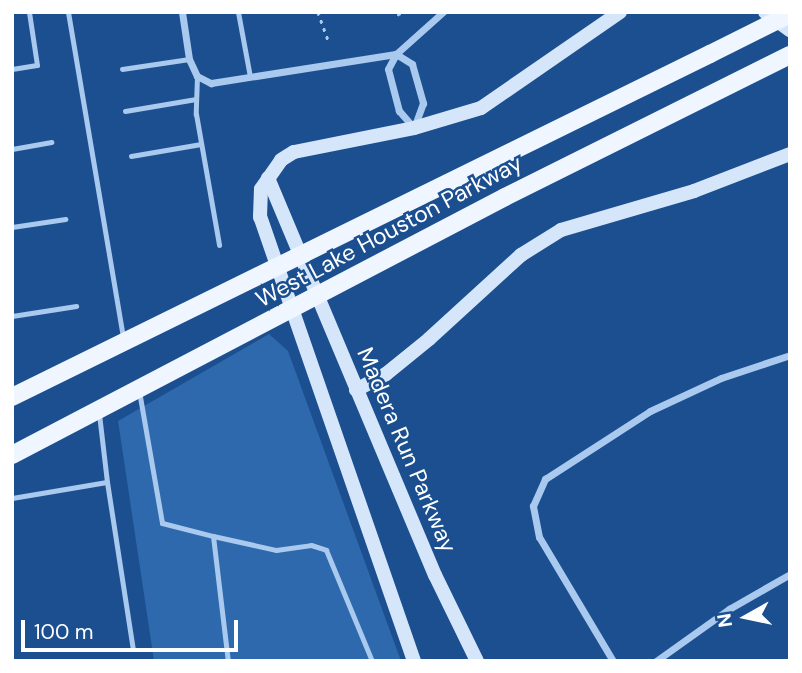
<!DOCTYPE html>
<style>
body{margin:0}
#map{position:relative;width:802px;height:673px;overflow:hidden;background:#1b4f8f;font-family:"DM Sans",sans-serif}
div>[style]{position:absolute}
[style*='--x']{left:calc(var(--x)*1px);top:calc(var(--y)*1px);width:calc(var(--w)*1px);rotate:calc(var(--a)*1deg)}
.green>*{inset:0;background:#2e69ad}
.path>*{height:2.5px;margin-top:-1.25px;transform-origin:0;background:repeating-linear-gradient(90deg,#a9c9ee 0 3.5px,transparent 0 8.5px)}
.lane>*{height:5px;margin:-2.5px;padding:0 2.5px;transform-origin:2.5px;border-radius:2.5px;background:#a9c9ee}
.street>*{height:7px;margin:-3.5px;padding:0 3.5px;transform-origin:3.5px;border-radius:3.5px;background:#a9c9ee}
.secondary>*{height:14px;margin:-7px;padding:0 7px;transform-origin:7px;border-radius:7px;background:#d6e6fa}
.primary>*{height:18px;margin:-9px;padding:0 9px;transform-origin:9px;border-radius:9px;background:#f0f6ff}
.primary-bridge>*{height:18px;margin:-9px;padding:0 9px;transform-origin:9px;border-radius:9px;background:#f0f6ff}
span{translate:-50% -50%;white-space:nowrap;text-align:center;line-height:1.15;-webkit-text-stroke:5px #1b4f8f;paint-order:stroke}
.street-label{font-size:23px;color:#fff}
.frame{position:absolute;inset:0;border:14px solid #fff;pointer-events:none}
.north{position:absolute;left:711px;top:582px;width:70px;height:70px;-webkit-text-stroke:5px #1b4f8f;paint-order:stroke;rotate:261deg;font-size:19px;font-weight:700;line-height:28px;text-align:center;color:#fff}
.north::after{content:'';display:block;margin:auto;width:24px;height:32px;background:#fff;clip-path:polygon(50% 0,100% 100%,50% 72%,0 100%)}
.scale{position:absolute;left:21px;top:620px;width:217px;height:32px;box-sizing:border-box;border:4px solid #fff;border-top:0;padding-left:9px;font-size:21px;line-height:24px;white-space:nowrap;color:#fff;-webkit-text-stroke:5px #1b4f8f;paint-order:stroke}
</style>
<div id="map">
<div class="green">
<i style="clip-path:polygon(269px 334px,288px 351px,401px 661px,154px 661px,118px 421px)"></i>
</div>
<div class="path">
<i style="--x:318;--y:12;--w:32;--a:70"></i>
<i style="--x:397;--y:15;--w:6;--a:-31"></i>
</div>
<div class="lane">
<i style="--x:68;--y:12;--w:330;--a:80.4"></i>
<i style="--x:238;--y:12;--w:66;--a:79.5"></i>
<i style="--x:12;--y:69;--w:25;--a:-9"></i>
<i style="--x:37;--y:65;--w:54;--a:-98.6"></i>
<i style="--x:122;--y:69;--w:68;--a:-8.5"></i>
<i style="--x:197;--y:76;--w:38;--a:92"></i>
<i style="--x:196;--y:114;--w:133;--a:80"></i>
<i style="--x:125;--y:111;--w:72;--a:-9.6"></i>
<i style="--x:12;--y:149;--w:40;--a:-10"></i>
<i style="--x:131;--y:156;--w:71;--a:-9.7"></i>
<i style="--x:12;--y:227;--w:54;--a:-8.6"></i>
<i style="--x:12;--y:316;--w:65;--a:-8.9"></i>
<i style="--x:139;--y:391;--w:134;--a:80.1"></i>
<i style="--x:162;--y:523;--w:53;--a:14.3"></i>
<i style="--x:213;--y:536;--w:126;--a:83.2"></i>
<i style="--x:107;--y:482;--w:169;--a:81.2"></i>
<i style="--x:12;--y:498;--w:96;--a:-9.6"></i>
<i style="--x:107;--y:482;--w:68;--a:-96.7"></i>
<i style="--x:213;--y:536;--w:65;--a:12.5"></i>
<i style="--x:276;--y:550;--w:35;--a:-8"></i>
<i style="--x:311;--y:545;--w:16;--a:18"></i>
<i style="--x:326;--y:550;--w:120;--a:67.5"></i>
</div>
<div class="street">
<i style="--x:182;--y:12;--w:48;--a:81.5"></i>
<i style="--x:189;--y:59;--w:19;--a:65"></i>
<i style="--x:197;--y:76;--w:16;--a:27"></i>
<i style="--x:211;--y:83;--w:187;--a:-8.9"></i>
<i style="--x:396;--y:54;--w:63;--a:-41.8"></i>
<i style="--x:396;--y:54;--w:19;--a:32"></i>
<i style="--x:412;--y:64;--w:41;--a:74.2"></i>
<i style="--x:423;--y:103;--w:27;--a:110"></i>
<i style="--x:414;--y:128;--w:23;--a:-131"></i>
<i style="--x:399;--y:111;--w:43;--a:-104.7"></i>
<i style="--x:388;--y:69;--w:17;--a:-62"></i>
<i style="--x:613;--y:661;--w:144;--a:-120.8"></i>
<i style="--x:539;--y:537;--w:32;--a:-101"></i>
<i style="--x:533;--y:506;--w:30;--a:-66"></i>
<i style="--x:545;--y:479;--w:125;--a:-32.9"></i>
<i style="--x:650;--y:411;--w:78;--a:-24.9"></i>
<i style="--x:721;--y:378;--w:73;--a:-18.4"></i>
<i style="--x:656;--y:661;--w:90;--a:-35.5"></i>
<i style="--x:729;--y:609;--w:70;--a:-29.8"></i>
</div>
<div class="secondary">
<i style="--x:765;--y:12;--w:31;--a:36"></i>
<i style="--x:268;--y:178;--w:431;--a:67.2"></i>
<i style="--x:435;--y:575;--w:96;--a:64"></i>
<i style="--x:356;--y:390;--w:34;--a:-28"></i>
<i style="--x:386;--y:374;--w:55;--a:-39.1"></i>
<i style="--x:429;--y:339;--w:125;--a:-42.4"></i>
<i style="--x:521;--y:255;--w:47;--a:-32"></i>
<i style="--x:561;--y:230;--w:139;--a:-16.3"></i>
<i style="--x:694;--y:191;--w:103;--a:-21.1"></i>
<i style="--x:414;--y:661;--w:470;--a:-109.1"></i>
<i style="--x:260;--y:217;--w:28;--a:-88"></i>
<i style="--x:261;--y:189;--w:35;--a:-55"></i>
<i style="--x:281;--y:160;--w:15;--a:-32"></i>
<i style="--x:294;--y:152;--w:122;--a:-11.3"></i>
<i style="--x:414;--y:128;--w:70;--a:-16.6"></i>
<i style="--x:481;--y:108;--w:169;--a:-34.6"></i>
</div>
<div class="primary">
<i style="--x:12;--y:397;--w:778;--a:-26.17"></i>
<i style="--x:12;--y:455;--w:556;--a:-27.62"></i>
<i style="--x:505;--y:197;--w:318;--a:-26.5"></i>
</div>
<div class="primary-bridge">
<i style="--x:710;--y:54;--w:89;--a:-26.6"></i>
</div>
<div class="street-label">
<span style="left:389px;top:231px;rotate:-28deg">West Lake Houston Parkway</span>
<span style="left:407px;top:450px;rotate:67deg">Madera Run Parkway</span>
</div>
<div class="frame"></div>
<div class="north">N</div>
<div class="scale">100 m</div>
</div>
